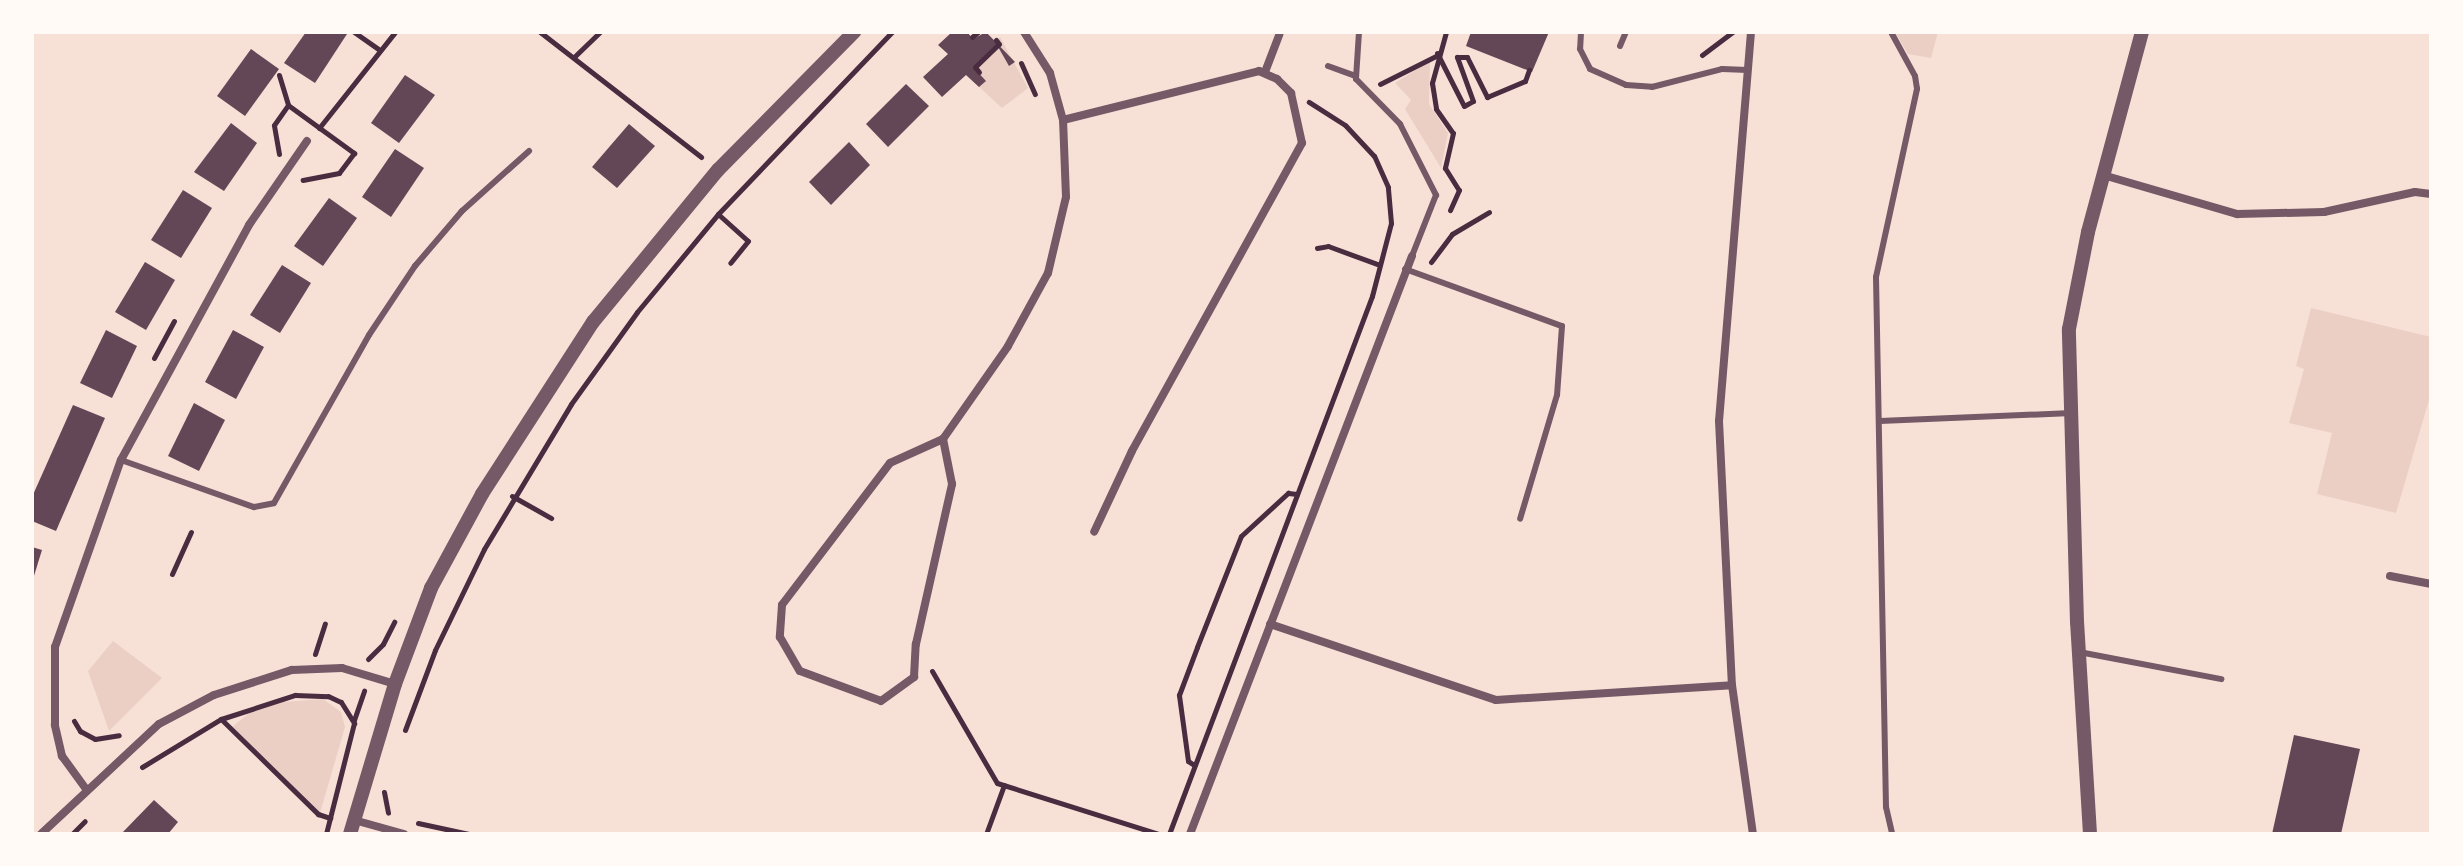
<!DOCTYPE html>
<style>
body{margin:0}
#map{position:relative;width:2463px;height:866px;overflow:hidden;background:#f7e1d7;font-family:"PT Sans Narrow",sans-serif}
div>[style]{position:absolute}
[style*='--x']{left:calc(var(--x)*1px);top:calc(var(--y)*1px);width:calc(var(--w)*1px);rotate:calc(var(--a)*1deg)}
.green>*{inset:0;background:#ebcfc5}
.building>*{inset:0;background:#644757}
.path>*{height:5px;margin:-2.5px;padding:0 2.5px;transform-origin:2.5px;border-radius:2.5px;background:#4a2c40}
.service>*{height:6px;margin:-3px;padding:0 3px;transform-origin:3px;border-radius:3px;background:#755966}
.minor>*{height:8px;margin:-4px;padding:0 4px;transform-origin:4px;border-radius:4px;background:#755966}
.tertiary>*{height:14px;margin:-7px;padding:0 7px;transform-origin:7px;border-radius:7px;background:#755966}
span{translate:-50% -50%;white-space:nowrap;text-align:center;line-height:1.15;-webkit-text-stroke:8px #fffaf5;paint-order:stroke}
.frame{position:absolute;inset:0;border:34px solid #fffaf5;pointer-events:none}
</style>
<div id="map">
<div class="green">
<i style="clip-path:polygon(1895px 32px,1938px 32px,1931px 58px,1908px 54px)"></i>
<i style="clip-path:polygon(1000px 37px,1028px 88px,1002px 108px,966px 75px)"></i>
<i style="clip-path:polygon(1430px 61px,1429px 104px,1448px 133px,1441px 168px,1405px 109px,1411px 100px,1395px 83px)"></i>
<i style="clip-path:polygon(2311px 308px,2431px 337px,2431px 393px,2396px 513px,2317px 494px,2332px 433px,2289px 423px,2304px 369px,2296px 366px)"></i>
<i style="clip-path:polygon(113px 641px,162px 678px,109px 731px,88px 671px)"></i>
<i style="clip-path:polygon(323px 699px,341px 712px,345px 727px,320px 813px,231px 728px,249px 713px,283px 702px)"></i>
</div>
<div class="building">
<i style="clip-path:polygon(306px 32px,347px 34px,315px 83px,284px 63px)"></i>
<i style="clip-path:polygon(952px 32px,967px 32px,973px 39px,986px 32px,1015px 62px,1009px 66px,997px 45px,974px 68px,986px 81px,979px 87px,966px 75px,942px 97px,923px 77px,948px 54px,938px 45px)"></i>
<i style="clip-path:polygon(1471px 32px,1549px 32px,1532px 72px,1466px 46px)"></i>
<i style="clip-path:polygon(251px 49px,279px 69px,245px 116px,217px 96px)"></i>
<i style="clip-path:polygon(405px 75px,435px 95px,399px 143px,371px 123px)"></i>
<i style="clip-path:polygon(906px 84px,929px 106px,888px 147px,866px 124px)"></i>
<i style="clip-path:polygon(231px 123px,257px 143px,224px 191px,194px 172px)"></i>
<i style="clip-path:polygon(629px 124px,655px 146px,617px 188px,592px 167px)"></i>
<i style="clip-path:polygon(849px 142px,870px 165px,831px 205px,809px 182px)"></i>
<i style="clip-path:polygon(395px 149px,424px 168px,391px 217px,362px 197px)"></i>
<i style="clip-path:polygon(183px 190px,212px 208px,181px 258px,151px 240px)"></i>
<i style="clip-path:polygon(329px 198px,357px 218px,323px 266px,294px 246px)"></i>
<i style="clip-path:polygon(145px 262px,175px 280px,146px 330px,115px 312px)"></i>
<i style="clip-path:polygon(282px 265px,311px 283px,280px 333px,250px 315px)"></i>
<i style="clip-path:polygon(106px 330px,137px 346px,112px 398px,80px 383px)"></i>
<i style="clip-path:polygon(233px 330px,264px 347px,236px 399px,205px 382px)"></i>
<i style="clip-path:polygon(194px 403px,225px 420px,199px 471px,168px 456px)"></i>
<i style="clip-path:polygon(73px 405px,105px 418px,56px 531px,32px 521px,32px 497px)"></i>
<i style="clip-path:polygon(32px 547px,42px 550px,33px 579px,32px 579px)"></i>
<i style="clip-path:polygon(2294px 735px,2360px 749px,2341px 834px,2272px 834px)"></i>
<i style="clip-path:polygon(154px 800px,178px 822px,168px 834px,121px 834px)"></i>
</div>
<div class="path">
<i style="--x:354;--y:32;--w:29;--a:35"></i>
<i style="--x:540;--y:32;--w:204;--a:37.8"></i>
<i style="--x:1446;--y:32;--w:53;--a:105.4"></i>
<i style="--x:1432;--y:83;--w:26;--a:81"></i>
<i style="--x:1436;--y:109;--w:29;--a:55"></i>
<i style="--x:1453;--y:133;--w:36;--a:103"></i>
<i style="--x:1445;--y:168;--w:26;--a:58"></i>
<i style="--x:1459;--y:190;--w:22;--a:114"></i>
<i style="--x:972;--y:37;--w:8;--a:-40"></i>
<i style="--x:1437;--y:53;--w:59;--a:63"></i>
<i style="--x:1464;--y:106;--w:10;--a:-29"></i>
<i style="--x:1473;--y:101;--w:47;--a:-110"></i>
<i style="--x:1457;--y:57;--w:10;--a:0"></i>
<i style="--x:1467;--y:57;--w:45;--a:63.4"></i>
<i style="--x:1487;--y:97;--w:41;--a:-22.8"></i>
<i style="--x:1525;--y:81;--w:12;--a:-70"></i>
<i style="--x:1702;--y:55;--w:39;--a:-37"></i>
<i style="--x:574;--y:57;--w:36;--a:-44"></i>
<i style="--x:1021;--y:63;--w:34;--a:66"></i>
<i style="--x:979;--y:72;--w:6;--a:-129"></i>
<i style="--x:975;--y:67;--w:33;--a:-44"></i>
<i style="--x:999;--y:44;--w:5;--a:-127"></i>
<i style="--x:279;--y:75;--w:31;--a:73"></i>
<i style="--x:1380;--y:84;--w:63;--a:-26.6"></i>
<i style="--x:319;--y:128;--w:122;--a:-51.6"></i>
<i style="--x:279;--y:154;--w:29;--a:-100"></i>
<i style="--x:274;--y:125;--w:24;--a:-55"></i>
<i style="--x:288;--y:105;--w:82;--a:36"></i>
<i style="--x:354;--y:153;--w:25;--a:127"></i>
<i style="--x:339;--y:173;--w:37;--a:169"></i>
<i style="--x:718;--y:214;--w:40;--a:42"></i>
<i style="--x:748;--y:241;--w:28;--a:129"></i>
<i style="--x:1317;--y:248;--w:11;--a:-10"></i>
<i style="--x:1328;--y:246;--w:52;--a:20.2"></i>
<i style="--x:1431;--y:262;--w:35;--a:-53"></i>
<i style="--x:1452;--y:234;--w:43;--a:-30.7"></i>
<i style="--x:154;--y:358;--w:42;--a:-61.6"></i>
<i style="--x:512;--y:496;--w:45;--a:29.4"></i>
<i style="--x:172;--y:574;--w:46;--a:-65.7"></i>
<i style="--x:315;--y:654;--w:32;--a:-72"></i>
<i style="--x:368;--y:659;--w:21;--a:-45"></i>
<i style="--x:383;--y:644;--w:25;--a:-63"></i>
<i style="--x:932;--y:671;--w:129;--a:59.9"></i>
<i style="--x:997;--y:783;--w:170;--a:17.5"></i>
<i style="--x:221;--y:719;--w:136;--a:44.4"></i>
<i style="--x:318;--y:814;--w:13;--a:18"></i>
<i style="--x:354;--y:720;--w:31;--a:-71"></i>
<i style="--x:74;--y:721;--w:12;--a:59"></i>
<i style="--x:80;--y:731;--w:17;--a:28"></i>
<i style="--x:95;--y:739;--w:24;--a:-9"></i>
<i style="--x:405;--y:730;--w:85;--a:-69.4"></i>
<i style="--x:435;--y:650;--w:112;--a:-64.1"></i>
<i style="--x:484;--y:549;--w:169;--a:-59"></i>
<i style="--x:571;--y:404;--w:113;--a:-54.3"></i>
<i style="--x:637;--y:312;--w:127;--a:-50.4"></i>
<i style="--x:718;--y:214;--w:252;--a:-46.3"></i>
<i style="--x:1194;--y:765;--w:7;--a:-146"></i>
<i style="--x:1188;--y:761;--w:67;--a:-97.8"></i>
<i style="--x:1179;--y:695;--w:51;--a:-69.4"></i>
<i style="--x:1197;--y:647;--w:119;--a:-68.4"></i>
<i style="--x:1241;--y:536;--w:64;--a:-42.5"></i>
<i style="--x:1288;--y:493;--w:9;--a:6"></i>
<i style="--x:142;--y:767;--w:92;--a:-31.3"></i>
<i style="--x:221;--y:719;--w:78;--a:-18"></i>
<i style="--x:295;--y:695;--w:33;--a:2"></i>
<i style="--x:328;--y:696;--w:14;--a:25"></i>
<i style="--x:341;--y:702;--w:25;--a:58"></i>
<i style="--x:354;--y:723;--w:114;--a:104.2"></i>
<i style="--x:384;--y:792;--w:21;--a:79"></i>
<i style="--x:418;--y:823;--w:52;--a:12.2"></i>
<i style="--x:72;--y:834;--w:18;--a:-45"></i>
<i style="--x:986;--y:834;--w:52;--a:-69.8"></i>
<i style="--x:1169;--y:834;--w:575;--a:-69.33"></i>
<i style="--x:1372;--y:296;--w:75;--a:-75.4"></i>
<i style="--x:1391;--y:223;--w:36;--a:-95"></i>
<i style="--x:1388;--y:187;--w:34;--a:-114"></i>
<i style="--x:1374;--y:156;--w:42;--a:-133.1"></i>
<i style="--x:1345;--y:125;--w:43;--a:-147.4"></i>
</div>
<div class="service">
<i style="--x:1359;--y:32;--w:47;--a:93.7"></i>
<i style="--x:1356;--y:79;--w:63;--a:45.6"></i>
<i style="--x:1400;--y:124;--w:80;--a:63.1"></i>
<i style="--x:1436;--y:195;--w:66;--a:111.5"></i>
<i style="--x:1581;--y:32;--w:17;--a:93"></i>
<i style="--x:1580;--y:49;--w:22;--a:63"></i>
<i style="--x:1590;--y:69;--w:39;--a:24"></i>
<i style="--x:1626;--y:85;--w:26;--a:4"></i>
<i style="--x:1652;--y:87;--w:72;--a:-14.4"></i>
<i style="--x:1722;--y:69;--w:26;--a:2"></i>
<i style="--x:1891;--y:32;--w:50;--a:61.4"></i>
<i style="--x:1915;--y:76;--w:13;--a:81"></i>
<i style="--x:1917;--y:89;--w:192;--a:102.3"></i>
<i style="--x:1876;--y:277;--w:530;--a:88.92"></i>
<i style="--x:1886;--y:807;--w:28;--a:77"></i>
<i style="--x:1620;--y:46;--w:15;--a:-67"></i>
<i style="--x:1328;--y:66;--w:29;--a:20"></i>
<i style="--x:1405;--y:269;--w:167;--a:20"></i>
<i style="--x:1562;--y:326;--w:69;--a:94.1"></i>
<i style="--x:1557;--y:395;--w:129;--a:106.6"></i>
<i style="--x:1880;--y:421;--w:192;--a:-2.4"></i>
<i style="--x:121;--y:460;--w:141;--a:19.5"></i>
<i style="--x:254;--y:507;--w:20;--a:-11"></i>
<i style="--x:274;--y:503;--w:193;--a:-60.5"></i>
<i style="--x:369;--y:335;--w:83;--a:-56.3"></i>
<i style="--x:415;--y:266;--w:72;--a:-49.5"></i>
<i style="--x:462;--y:211;--w:90;--a:-41.8"></i>
<i style="--x:2079;--y:652;--w:145;--a:10.8"></i>
</div>
<div class="minor">
<i style="--x:1751;--y:32;--w:390;--a:94.7"></i>
<i style="--x:1719;--y:421;--w:264;--a:87.2"></i>
<i style="--x:1732;--y:685;--w:150;--a:82"></i>
<i style="--x:1265;--y:72;--w:40;--a:-69"></i>
<i style="--x:1063;--y:120;--w:202;--a:-14"></i>
<i style="--x:1259;--y:71;--w:20;--a:24"></i>
<i style="--x:1277;--y:79;--w:20;--a:45"></i>
<i style="--x:1291;--y:93;--w:51;--a:77.6"></i>
<i style="--x:1302;--y:143;--w:352;--a:118.9"></i>
<i style="--x:1132;--y:451;--w:89;--a:115.1"></i>
<i style="--x:2103;--y:175;--w:140;--a:16.2"></i>
<i style="--x:2237;--y:214;--w:87;--a:-1.3"></i>
<i style="--x:2324;--y:212;--w:93;--a:-12.4"></i>
<i style="--x:2415;--y:192;--w:16;--a:7"></i>
<i style="--x:943;--y:439;--w:58;--a:155.6"></i>
<i style="--x:890;--y:463;--w:178;--a:127.3"></i>
<i style="--x:782;--y:605;--w:32;--a:94"></i>
<i style="--x:780;--y:637;--w:39;--a:60"></i>
<i style="--x:800;--y:671;--w:86;--a:20.3"></i>
<i style="--x:881;--y:701;--w:41;--a:-36"></i>
<i style="--x:914;--y:677;--w:33;--a:-87"></i>
<i style="--x:916;--y:644;--w:164;--a:-77.3"></i>
<i style="--x:952;--y:484;--w:46;--a:-101.3"></i>
<i style="--x:943;--y:439;--w:113;--a:-55"></i>
<i style="--x:1008;--y:346;--w:83;--a:-61.3"></i>
<i style="--x:1048;--y:273;--w:78;--a:-76.7"></i>
<i style="--x:1066;--y:197;--w:77;--a:-92.2"></i>
<i style="--x:1063;--y:120;--w:49;--a:-105.5"></i>
<i style="--x:1050;--y:73;--w:49;--a:-122.4"></i>
<i style="--x:2390;--y:576;--w:42;--a:11"></i>
<i style="--x:1270;--y:624;--w:238;--a:18.6"></i>
<i style="--x:1496;--y:700;--w:236;--a:-3.6"></i>
<i style="--x:86;--y:789;--w:41;--a:-126"></i>
<i style="--x:62;--y:756;--w:32;--a:-103"></i>
<i style="--x:55;--y:725;--w:78;--a:-90"></i>
<i style="--x:55;--y:647;--w:198;--a:-70.6"></i>
<i style="--x:121;--y:460;--w:268;--a:-61.4"></i>
<i style="--x:249;--y:225;--w:102;--a:-55.4"></i>
<i style="--x:354;--y:820;--w:52;--a:15.6"></i>
<i style="--x:41;--y:834;--w:161;--a:-43"></i>
<i style="--x:159;--y:724;--w:62;--a:-27.8"></i>
<i style="--x:214;--y:695;--w:82;--a:-17.8"></i>
<i style="--x:292;--y:670;--w:50;--a:-2.3"></i>
<i style="--x:342;--y:668;--w:55;--a:16.8"></i>
<i style="--x:1190;--y:834;--w:619;--a:-68.99"></i>
</div>
<div class="tertiary">
<i style="--x:350;--y:834;--w:157;--a:-73.3"></i>
<i style="--x:395;--y:684;--w:103;--a:-69.4"></i>
<i style="--x:431;--y:588;--w:107;--a:-61.5"></i>
<i style="--x:482;--y:494;--w:205;--a:-57.2"></i>
<i style="--x:593;--y:322;--w:197;--a:-50.6"></i>
<i style="--x:718;--y:170;--w:194;--a:-45.4"></i>
<i style="--x:2090;--y:834;--w:212;--a:-93.5"></i>
<i style="--x:2077;--y:622;--w:293;--a:-91.6"></i>
<i style="--x:2069;--y:329;--w:99;--a:-78.9"></i>
<i style="--x:2088;--y:232;--w:207;--a:-74.9"></i>
</div>
<div class="frame"></div>
</div>
